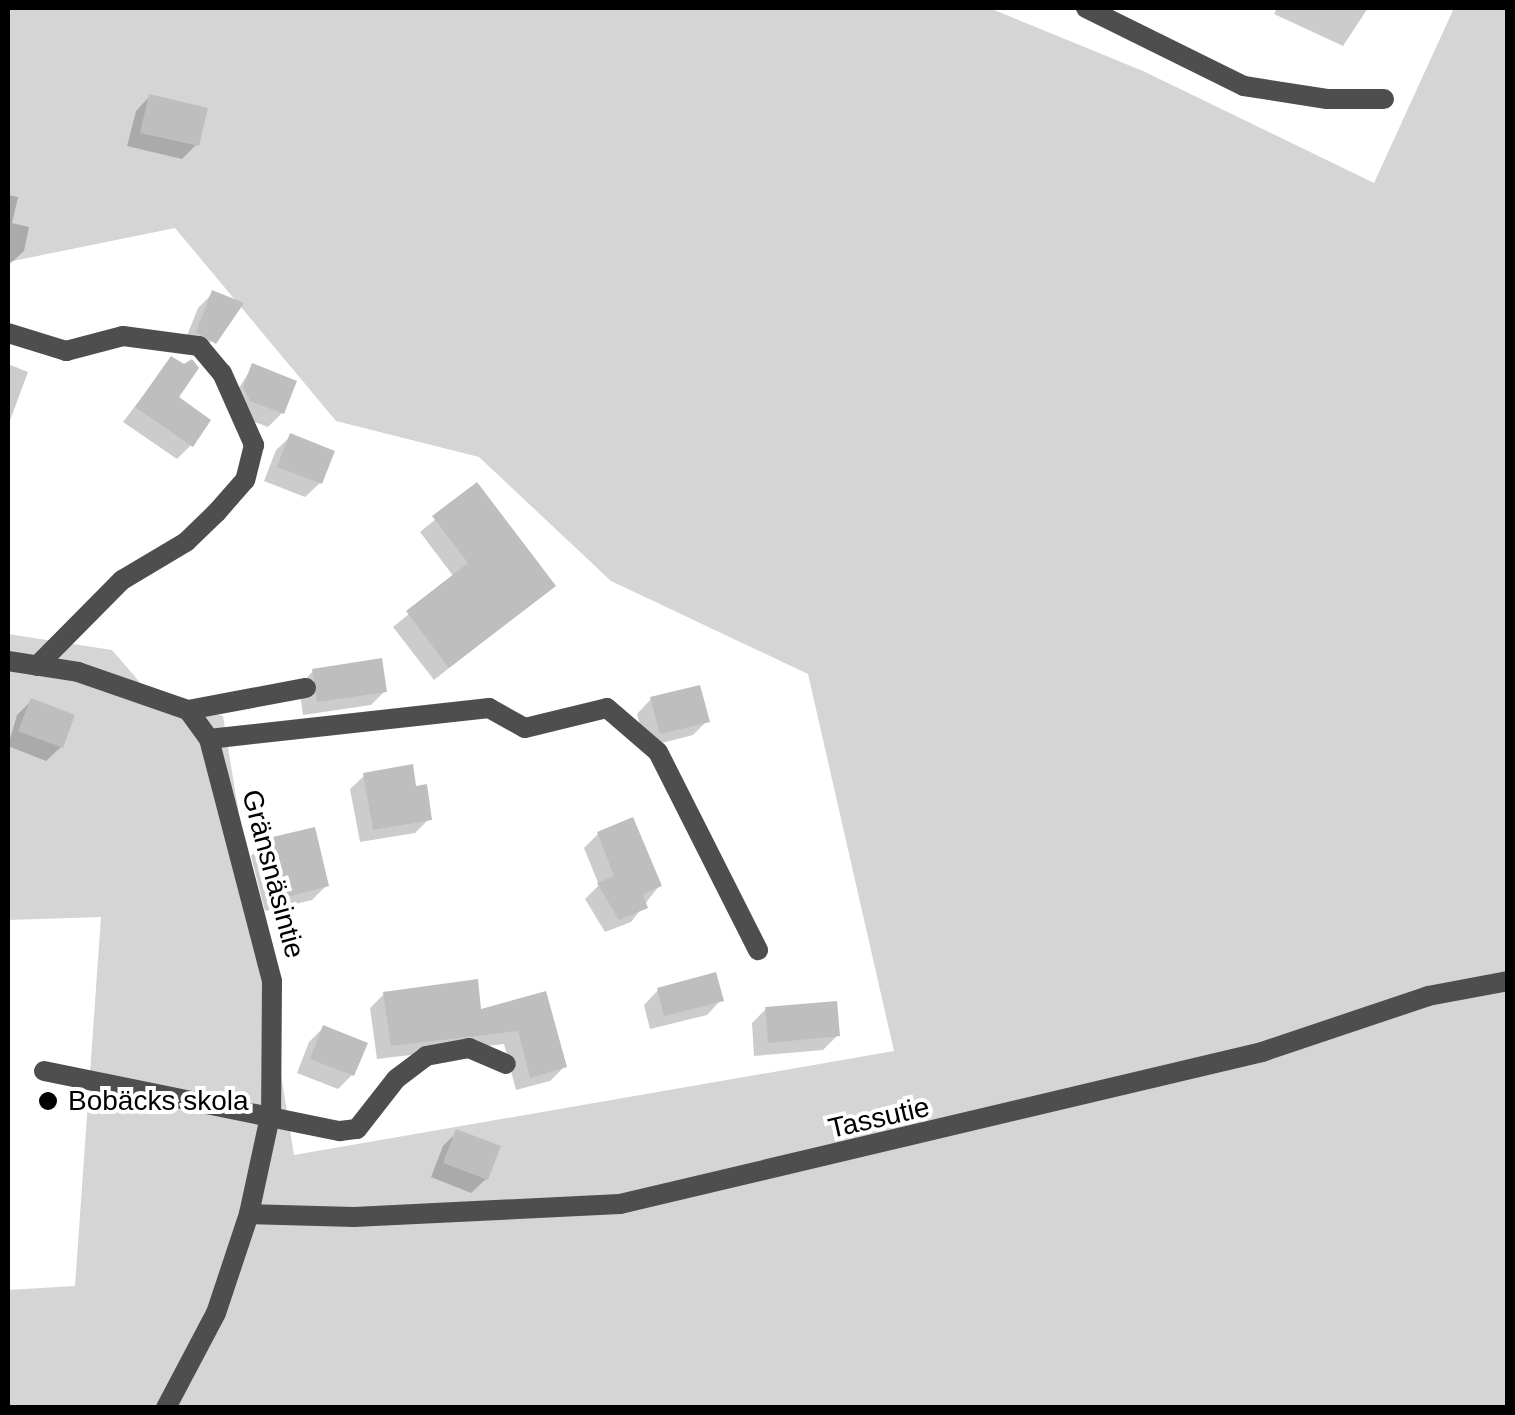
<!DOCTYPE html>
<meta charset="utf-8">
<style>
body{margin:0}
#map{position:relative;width:1515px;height:1415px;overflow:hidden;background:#fff;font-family:Helvetica,sans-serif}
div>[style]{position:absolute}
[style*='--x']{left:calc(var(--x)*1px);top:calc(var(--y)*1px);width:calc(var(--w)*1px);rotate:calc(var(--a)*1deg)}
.green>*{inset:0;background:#d5d5d5}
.shadow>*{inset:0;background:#0003}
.building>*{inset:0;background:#bebebe}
.lane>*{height:20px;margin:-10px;padding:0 10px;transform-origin:10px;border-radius:10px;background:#4e4e4e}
.street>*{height:20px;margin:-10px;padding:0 10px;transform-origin:10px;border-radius:10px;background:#4e4e4e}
.dots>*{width:28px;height:28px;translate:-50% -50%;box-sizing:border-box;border:5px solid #fff;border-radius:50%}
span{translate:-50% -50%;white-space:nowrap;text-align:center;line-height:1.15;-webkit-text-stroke:8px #fff;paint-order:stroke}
.street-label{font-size:28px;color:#000}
.poi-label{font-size:28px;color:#000}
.left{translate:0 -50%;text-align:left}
.frame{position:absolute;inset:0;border:10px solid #000;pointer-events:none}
</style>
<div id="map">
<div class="green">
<i style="clip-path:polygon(8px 8px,989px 8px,1143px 71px,1374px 183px,1454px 8px,1507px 8px,1507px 1407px,8px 1407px,8px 1290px,75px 1286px,101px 917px,8px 920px,8px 634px,112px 650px,150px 694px,223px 716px,294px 1155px,894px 1051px,808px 674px,611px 581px,479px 457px,336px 421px,175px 228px,8px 262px)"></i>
</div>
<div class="shadow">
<i style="clip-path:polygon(1277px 8px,1368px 8px,1343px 46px,1274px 14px)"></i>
<i style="clip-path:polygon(150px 96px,196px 145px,182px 159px,127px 146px,136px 111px)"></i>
<i style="clip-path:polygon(8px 195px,18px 197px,12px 223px,29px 227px,24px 251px,9px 265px)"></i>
<i style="clip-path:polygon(213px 293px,240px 304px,199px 357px,183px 346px,198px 308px)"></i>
<i style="clip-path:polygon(171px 359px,191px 445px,177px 459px,123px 422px)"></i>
<i style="clip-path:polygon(8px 364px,28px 372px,8px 426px)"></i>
<i style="clip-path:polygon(253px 366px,282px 413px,268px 427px,236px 415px,230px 402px)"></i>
<i style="clip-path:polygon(291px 436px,320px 483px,305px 497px,264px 481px,276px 450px)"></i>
<i style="clip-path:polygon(476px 486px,552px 586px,434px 680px,393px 627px,454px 577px,420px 532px)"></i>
<i style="clip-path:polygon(313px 671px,385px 691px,371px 705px,303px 715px,299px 686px)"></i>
<i style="clip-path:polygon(651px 699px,707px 721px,693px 735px,646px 747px,637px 714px)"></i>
<i style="clip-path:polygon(31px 701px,61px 747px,46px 761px,8px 746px,17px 715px)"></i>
<i style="clip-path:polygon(365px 775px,414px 790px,429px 819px,415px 833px,360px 842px,350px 789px)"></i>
<i style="clip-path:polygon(598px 834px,659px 886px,631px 922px,605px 932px,585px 899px,599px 885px,584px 848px)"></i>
<i style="clip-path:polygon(266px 841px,326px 886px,312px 900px,265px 911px,251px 856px)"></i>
<i style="clip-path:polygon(658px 990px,721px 1000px,707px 1015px,650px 1029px,644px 1005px)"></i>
<i style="clip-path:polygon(384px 994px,479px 1012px,544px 994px,564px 1067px,550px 1081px,516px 1090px,504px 1044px,377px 1059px,370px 1008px)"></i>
<i style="clip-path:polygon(766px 1009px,838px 1035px,823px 1050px,754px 1056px,752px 1023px)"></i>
<i style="clip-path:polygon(323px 1028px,352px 1075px,338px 1089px,297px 1073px,309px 1042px)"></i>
<i style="clip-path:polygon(457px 1132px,486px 1179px,471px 1193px,431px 1177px,443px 1146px)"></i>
</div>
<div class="building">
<i style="clip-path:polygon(149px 94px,208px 108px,199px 146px,140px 133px)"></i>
<i style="clip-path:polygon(212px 290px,244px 303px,216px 344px,196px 332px)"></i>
<i style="clip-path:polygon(171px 356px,184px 364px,192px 359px,199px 368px,179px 397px,211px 420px,193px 447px,135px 407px)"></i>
<i style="clip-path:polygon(252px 363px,297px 381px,284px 414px,250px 401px,243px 387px)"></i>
<i style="clip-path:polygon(290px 433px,335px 451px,322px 484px,277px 467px)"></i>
<i style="clip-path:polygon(477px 482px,556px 586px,449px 668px,406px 611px,468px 563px,432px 516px)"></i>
<i style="clip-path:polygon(382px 658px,387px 692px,317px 702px,312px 669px)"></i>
<i style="clip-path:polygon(700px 685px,710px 722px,660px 734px,650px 697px)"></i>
<i style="clip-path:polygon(31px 698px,75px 715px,63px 748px,18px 731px)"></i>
<i style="clip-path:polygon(413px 764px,416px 786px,427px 784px,432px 820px,373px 830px,363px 773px)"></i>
<i style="clip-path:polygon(633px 817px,662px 886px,643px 894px,648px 908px,619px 920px,597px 883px,614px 876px,597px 832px)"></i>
<i style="clip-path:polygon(315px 827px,329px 886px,279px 899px,264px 839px)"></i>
<i style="clip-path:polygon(716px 972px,724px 1001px,664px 1016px,657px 988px)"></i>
<i style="clip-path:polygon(478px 979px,481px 1009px,546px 991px,567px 1067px,530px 1078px,518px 1031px,391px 1046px,383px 992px)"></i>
<i style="clip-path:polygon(837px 1001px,840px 1036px,768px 1043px,765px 1007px)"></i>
<i style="clip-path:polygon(323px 1025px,368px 1043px,354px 1076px,310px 1059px)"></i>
<i style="clip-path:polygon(456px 1129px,501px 1146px,488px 1180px,443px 1163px)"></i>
</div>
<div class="lane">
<i style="--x:8;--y:333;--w:61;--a:17.2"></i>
<i style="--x:66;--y:351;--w:59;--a:-14.7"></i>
<i style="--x:123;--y:336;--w:77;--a:7.5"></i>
<i style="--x:199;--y:346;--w:35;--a:50"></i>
<i style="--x:222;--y:373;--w:79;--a:66"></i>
<i style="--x:254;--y:445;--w:36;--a:104"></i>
<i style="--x:245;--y:480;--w:43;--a:131.2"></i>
<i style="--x:217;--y:512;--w:43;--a:135.9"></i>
<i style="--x:186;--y:542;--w:74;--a:149.3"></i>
<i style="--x:122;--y:580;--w:121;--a:134.7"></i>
<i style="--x:188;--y:710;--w:120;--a:-10.6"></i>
<i style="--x:209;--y:739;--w:282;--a:-6.3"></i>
<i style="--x:489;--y:708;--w:41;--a:29.1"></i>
<i style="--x:525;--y:728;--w:84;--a:-13.7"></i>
<i style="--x:607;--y:708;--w:67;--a:40.8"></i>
<i style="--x:658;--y:752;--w:222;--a:63.2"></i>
<i style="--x:44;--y:1071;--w:302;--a:11.5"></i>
<i style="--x:340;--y:1131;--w:17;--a:-7"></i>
<i style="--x:357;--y:1129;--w:63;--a:-52"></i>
<i style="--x:396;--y:1079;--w:38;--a:-37"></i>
<i style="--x:426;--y:1056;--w:44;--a:-10.5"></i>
<i style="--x:469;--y:1048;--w:40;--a:23.4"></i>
</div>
<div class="street">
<i style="--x:1086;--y:8;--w:176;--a:26.3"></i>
<i style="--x:1244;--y:86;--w:84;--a:8.9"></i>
<i style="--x:1327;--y:99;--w:57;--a:0"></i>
<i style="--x:8;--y:661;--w:71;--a:8.9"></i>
<i style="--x:78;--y:672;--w:116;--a:19.1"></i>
<i style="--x:188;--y:710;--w:36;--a:54"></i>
<i style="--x:209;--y:739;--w:250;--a:75.4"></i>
<i style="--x:272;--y:981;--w:131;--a:90.4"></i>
<i style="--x:271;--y:1112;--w:104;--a:102.2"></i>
<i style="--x:249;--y:1214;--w:104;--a:108.4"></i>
<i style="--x:216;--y:1313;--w:107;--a:117.8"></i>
<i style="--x:249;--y:1214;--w:105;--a:1.6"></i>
<i style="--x:354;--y:1217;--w:266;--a:-2.8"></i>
<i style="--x:620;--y:1204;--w:660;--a:-13.32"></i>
<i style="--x:1262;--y:1052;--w:175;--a:-18.6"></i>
<i style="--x:1428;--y:996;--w:81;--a:-10.6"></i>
</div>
<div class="dots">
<i style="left:48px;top:1101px;background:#000"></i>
</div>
<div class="street-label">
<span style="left:273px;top:874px;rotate:75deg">Gränsnäsintie</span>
<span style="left:879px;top:1118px;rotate:-13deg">Tassutie</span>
</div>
<div class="poi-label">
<span class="left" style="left:68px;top:1101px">Bobäcks skola</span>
</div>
<div class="frame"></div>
</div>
